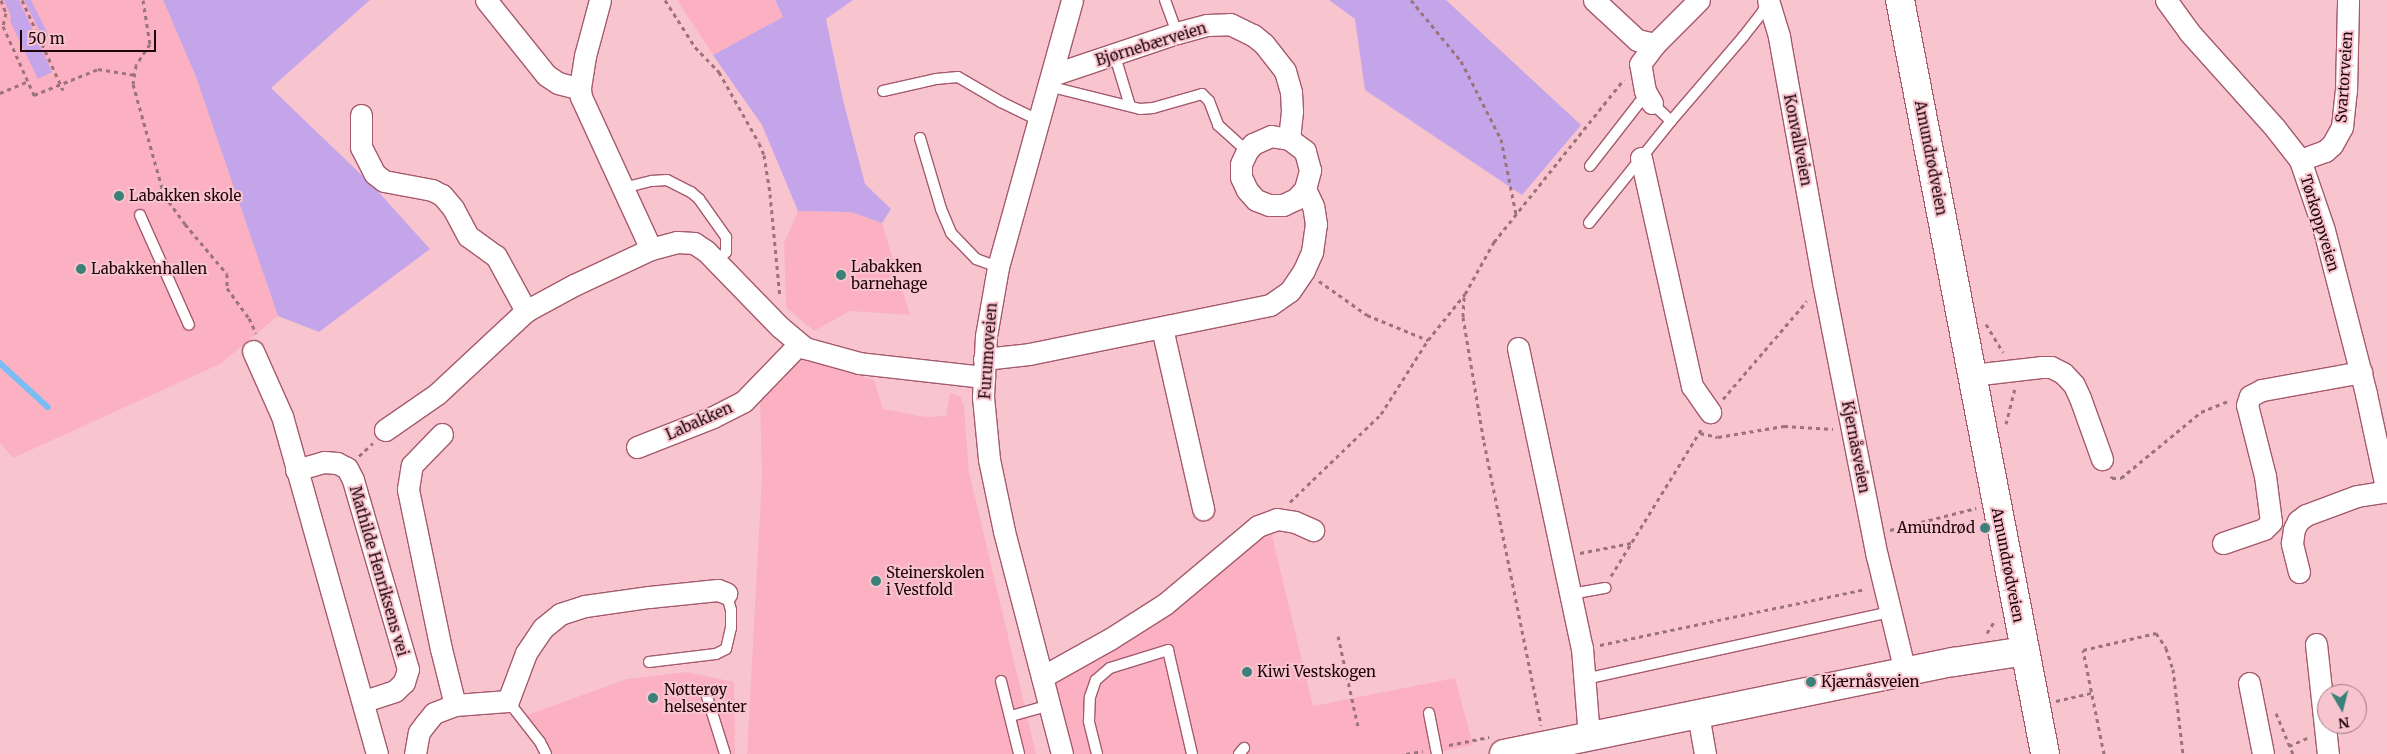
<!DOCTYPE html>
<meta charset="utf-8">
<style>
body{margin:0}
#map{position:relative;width:2387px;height:754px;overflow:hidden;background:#f8c5cf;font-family:Merriweather,serif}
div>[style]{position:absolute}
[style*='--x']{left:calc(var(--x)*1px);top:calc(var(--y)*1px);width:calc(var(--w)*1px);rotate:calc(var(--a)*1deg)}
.built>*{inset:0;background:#fbb1c1}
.green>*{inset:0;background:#c5a5e9}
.stream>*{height:5.5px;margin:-2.75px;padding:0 2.75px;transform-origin:2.75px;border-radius:2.75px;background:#7abcf4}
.path>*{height:3px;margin-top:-1.5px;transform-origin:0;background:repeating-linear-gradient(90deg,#9b737b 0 4px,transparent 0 8px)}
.roads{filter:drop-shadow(1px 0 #a55a6c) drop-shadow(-1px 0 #a55a6c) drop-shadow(0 1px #a55a6c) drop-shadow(0 -1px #a55a6c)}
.lane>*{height:10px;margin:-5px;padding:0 5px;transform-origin:5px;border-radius:5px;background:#fff}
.street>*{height:21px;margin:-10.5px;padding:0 10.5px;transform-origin:10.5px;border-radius:10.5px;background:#fff}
.secondary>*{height:28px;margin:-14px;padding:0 14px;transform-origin:14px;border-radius:14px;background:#fff}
.dots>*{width:14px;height:14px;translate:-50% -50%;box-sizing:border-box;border:2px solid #f8c5cf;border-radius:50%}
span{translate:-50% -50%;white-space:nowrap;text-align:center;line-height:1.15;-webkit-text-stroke:4px #f8c5cf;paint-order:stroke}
.street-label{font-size:15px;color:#1f040b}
.poi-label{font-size:15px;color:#1f040b}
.left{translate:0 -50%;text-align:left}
.right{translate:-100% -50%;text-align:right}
.north{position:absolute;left:2317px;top:684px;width:50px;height:50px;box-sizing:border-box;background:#f8c5cf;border:1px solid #a17881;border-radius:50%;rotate:172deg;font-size:14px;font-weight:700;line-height:20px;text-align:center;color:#1f040b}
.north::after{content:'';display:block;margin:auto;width:18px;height:22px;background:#3a8179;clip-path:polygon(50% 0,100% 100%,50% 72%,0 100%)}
.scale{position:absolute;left:20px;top:30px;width:136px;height:22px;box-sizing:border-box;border:2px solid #1f040b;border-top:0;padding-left:6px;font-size:15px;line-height:18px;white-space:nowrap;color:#1f040b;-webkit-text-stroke:4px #f8c5cf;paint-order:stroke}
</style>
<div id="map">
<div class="built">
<i style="clip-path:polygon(0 0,163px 0,196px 77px,278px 316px,220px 364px,13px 458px,0 443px)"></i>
<i style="clip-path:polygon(677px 0,774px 0,783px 17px,713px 55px)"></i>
<i style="clip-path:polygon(798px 211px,851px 212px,882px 223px,910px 315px,850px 311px,814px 331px,786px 307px,784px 243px)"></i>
<i style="clip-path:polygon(800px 358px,874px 380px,883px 409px,926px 417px,946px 416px,950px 393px,960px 396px,964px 406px,969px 472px,1036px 754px,747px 754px,762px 476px,760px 401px)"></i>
<i style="clip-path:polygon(1267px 515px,1313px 706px,1455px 678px,1473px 745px,1428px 754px,1068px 754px,1052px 677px)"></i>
<i style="clip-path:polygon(687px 672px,734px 682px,735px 754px,539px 754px,527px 715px,627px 679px)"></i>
</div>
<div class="green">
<i style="clip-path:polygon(4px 0,19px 0,52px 72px,38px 79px,10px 21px,11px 16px)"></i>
<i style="clip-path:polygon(24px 0,31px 0,49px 36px,43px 38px)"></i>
<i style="clip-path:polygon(163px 0,370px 0,271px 88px,373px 186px,430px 249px,319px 332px,278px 316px,196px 77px)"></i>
<i style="clip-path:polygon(775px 0,853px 0,826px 19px,843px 100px,865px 184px,891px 209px,882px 223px,851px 212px,798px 211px,762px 125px,713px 55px,783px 17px)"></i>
<i style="clip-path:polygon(1329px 0,1446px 0,1581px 125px,1522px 195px,1365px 90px,1355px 19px)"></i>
</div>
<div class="stream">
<i style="--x:0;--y:363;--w:65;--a:42.5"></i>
</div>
<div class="path">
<i style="--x:1;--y:0;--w:14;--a:69"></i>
<i style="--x:6;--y:13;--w:13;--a:103"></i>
<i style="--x:3;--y:26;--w:76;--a:65.8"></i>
<i style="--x:34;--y:95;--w:69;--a:-22.1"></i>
<i style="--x:98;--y:69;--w:36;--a:9"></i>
<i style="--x:22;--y:0;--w:99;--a:65.5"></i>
<i style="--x:143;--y:0;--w:45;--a:81"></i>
<i style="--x:150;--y:44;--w:25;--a:124"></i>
<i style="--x:136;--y:65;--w:19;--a:99"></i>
<i style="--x:133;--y:84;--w:115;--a:74.4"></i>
<i style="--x:164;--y:195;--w:36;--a:54"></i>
<i style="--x:185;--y:224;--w:65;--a:50"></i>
<i style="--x:227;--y:274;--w:14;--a:90"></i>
<i style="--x:227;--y:288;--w:37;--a:54"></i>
<i style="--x:249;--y:318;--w:17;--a:65"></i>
<i style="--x:665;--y:0;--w:56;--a:57.4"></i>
<i style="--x:695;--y:47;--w:35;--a:46"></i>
<i style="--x:719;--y:72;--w:81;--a:60.6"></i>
<i style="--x:759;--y:143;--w:13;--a:67"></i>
<i style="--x:764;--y:155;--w:39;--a:81"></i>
<i style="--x:770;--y:194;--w:104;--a:84.5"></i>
<i style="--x:1411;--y:0;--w:79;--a:50.7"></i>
<i style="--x:1461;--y:61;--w:88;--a:62.9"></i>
<i style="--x:1501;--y:139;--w:76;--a:78.7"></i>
<i style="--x:0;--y:93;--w:30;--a:-23"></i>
<i style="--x:1319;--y:281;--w:59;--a:35.3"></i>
<i style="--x:1367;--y:315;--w:66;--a:22.3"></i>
<i style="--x:1464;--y:297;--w:20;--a:93"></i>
<i style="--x:1463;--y:317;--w:127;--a:80.5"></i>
<i style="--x:1484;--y:442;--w:289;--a:78.6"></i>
<i style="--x:1986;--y:324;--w:33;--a:59"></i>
<i style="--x:1723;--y:399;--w:129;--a:-49.4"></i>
<i style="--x:2006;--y:424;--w:36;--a:-76"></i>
<i style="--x:1700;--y:433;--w:18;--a:13"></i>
<i style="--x:1718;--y:437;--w:67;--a:-9.5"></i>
<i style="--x:1784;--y:426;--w:49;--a:3.5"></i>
<i style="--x:359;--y:456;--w:19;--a:-43"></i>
<i style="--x:2111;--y:476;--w:2;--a:63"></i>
<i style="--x:2112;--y:478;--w:9;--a:0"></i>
<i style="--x:2121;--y:478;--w:104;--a:-39.5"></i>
<i style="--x:2201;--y:412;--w:31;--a:-22"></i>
<i style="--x:1290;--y:502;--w:127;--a:-44"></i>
<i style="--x:1381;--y:414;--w:88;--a:-57.6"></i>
<i style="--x:1428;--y:340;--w:59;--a:-51.2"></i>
<i style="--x:1465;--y:294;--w:60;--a:-60.9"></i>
<i style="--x:1494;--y:242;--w:208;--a:-51.4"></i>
<i style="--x:1890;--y:530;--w:89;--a:-14.3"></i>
<i style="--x:1580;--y:553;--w:52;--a:-11.1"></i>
<i style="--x:1611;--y:576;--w:174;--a:-58.4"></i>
<i style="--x:1987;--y:633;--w:15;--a:-58"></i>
<i style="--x:1338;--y:636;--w:92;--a:77.5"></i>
<i style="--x:1600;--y:645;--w:271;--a:-11.9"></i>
<i style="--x:2056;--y:701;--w:36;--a:-13"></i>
<i style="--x:2276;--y:713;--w:44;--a:67.5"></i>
<i style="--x:1449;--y:745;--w:41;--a:-11.3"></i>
<i style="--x:2289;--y:746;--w:20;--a:-24"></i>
<i style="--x:1406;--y:754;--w:17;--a:-10"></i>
<i style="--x:2104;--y:754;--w:106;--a:-101.4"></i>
<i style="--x:2083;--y:650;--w:75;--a:-13.1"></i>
<i style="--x:2156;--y:633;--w:18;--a:56"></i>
<i style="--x:2166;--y:648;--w:22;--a:72"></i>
<i style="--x:2173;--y:669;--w:86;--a:83.3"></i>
</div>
<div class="roads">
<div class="lane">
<i style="--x:1165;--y:0;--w:35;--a:70"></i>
<i style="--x:1114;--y:53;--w:55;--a:73.2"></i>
<i style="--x:1048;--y:86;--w:95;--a:14"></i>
<i style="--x:1140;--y:109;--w:13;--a:-4"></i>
<i style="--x:1153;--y:108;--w:51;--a:-15.9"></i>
<i style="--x:1202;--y:94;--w:10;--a:45"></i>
<i style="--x:1209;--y:101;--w:26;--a:69"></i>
<i style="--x:1218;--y:125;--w:39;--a:42"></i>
<i style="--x:883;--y:91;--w:54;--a:-12.8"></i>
<i style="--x:936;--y:79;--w:22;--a:-5"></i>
<i style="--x:958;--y:77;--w:50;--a:30.2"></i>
<i style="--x:1001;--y:102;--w:41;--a:25.9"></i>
<i style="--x:1671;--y:121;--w:111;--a:-49.4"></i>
<i style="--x:1743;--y:37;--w:31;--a:-52"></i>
<i style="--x:1762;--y:13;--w:12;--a:-66"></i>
<i style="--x:920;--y:138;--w:74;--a:73.5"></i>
<i style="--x:941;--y:209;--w:26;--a:67"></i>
<i style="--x:951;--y:233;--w:36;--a:46"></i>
<i style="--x:976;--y:259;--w:23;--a:20"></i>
<i style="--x:1590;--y:166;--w:80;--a:-52.1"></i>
<i style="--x:1639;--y:103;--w:11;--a:-38"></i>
<i style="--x:623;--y:188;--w:30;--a:-14"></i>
<i style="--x:652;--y:181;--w:15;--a:-4"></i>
<i style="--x:667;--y:180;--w:27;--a:27"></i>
<i style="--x:691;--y:192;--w:11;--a:41"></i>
<i style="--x:699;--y:199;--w:47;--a:54.6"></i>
<i style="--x:726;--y:237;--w:15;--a:90"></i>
<i style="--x:726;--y:252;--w:13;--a:135"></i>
<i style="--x:140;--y:215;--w:120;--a:66"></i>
<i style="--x:1589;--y:223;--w:131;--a:-51.2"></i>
<i style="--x:1671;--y:121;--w:26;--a:-137"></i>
<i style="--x:1571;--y:594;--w:35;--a:-10"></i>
<i style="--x:649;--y:662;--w:67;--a:-6.8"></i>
<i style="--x:716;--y:654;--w:11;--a:-27"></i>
<i style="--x:726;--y:649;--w:22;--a:-77"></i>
<i style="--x:731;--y:628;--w:18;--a:-90"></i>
<i style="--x:731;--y:610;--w:18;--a:-106"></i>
<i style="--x:1585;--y:679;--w:313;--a:-12.4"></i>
<i style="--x:1001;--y:681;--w:75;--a:76.1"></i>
<i style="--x:705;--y:690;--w:67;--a:72.6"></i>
<i style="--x:508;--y:701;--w:52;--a:52"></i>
<i style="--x:540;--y:742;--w:13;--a:63"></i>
<i style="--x:1429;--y:713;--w:42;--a:79"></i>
<i style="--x:1011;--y:716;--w:41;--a:-15.8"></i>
<i style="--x:1097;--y:754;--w:34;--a:-104"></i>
<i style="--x:1089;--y:721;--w:24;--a:-88"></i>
<i style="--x:1090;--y:697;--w:18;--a:-71"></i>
<i style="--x:1096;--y:680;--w:18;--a:-41"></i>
<i style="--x:1110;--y:668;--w:61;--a:-17.2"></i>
<i style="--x:1168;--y:650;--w:107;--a:77"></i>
<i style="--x:1239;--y:754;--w:8;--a:-50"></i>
</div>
<div class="street">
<i style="--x:486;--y:0;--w:96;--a:51.3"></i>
<i style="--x:546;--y:75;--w:14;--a:34"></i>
<i style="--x:558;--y:83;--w:23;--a:15"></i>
<i style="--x:600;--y:0;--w:58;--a:105"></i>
<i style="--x:585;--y:56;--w:33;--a:99"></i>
<i style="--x:580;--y:89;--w:8;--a:83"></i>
<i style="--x:581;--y:97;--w:167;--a:65.3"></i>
<i style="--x:1594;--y:0;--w:59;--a:42.9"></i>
<i style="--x:1637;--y:40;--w:18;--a:13"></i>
<i style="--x:1655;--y:44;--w:62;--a:-45"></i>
<i style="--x:1768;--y:0;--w:39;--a:73"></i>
<i style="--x:1779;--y:37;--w:249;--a:79.8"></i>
<i style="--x:1823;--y:282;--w:279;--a:78.9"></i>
<i style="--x:1877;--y:556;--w:119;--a:76.4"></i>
<i style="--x:2166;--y:0;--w:39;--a:54"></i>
<i style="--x:2189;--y:32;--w:129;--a:48.1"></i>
<i style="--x:2275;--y:128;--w:41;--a:52"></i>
<i style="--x:2300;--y:160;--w:74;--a:71.1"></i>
<i style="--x:2324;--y:230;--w:169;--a:75.6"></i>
<i style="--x:2366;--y:394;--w:100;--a:77.9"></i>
<i style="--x:1052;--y:75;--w:132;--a:-18.6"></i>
<i style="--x:1177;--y:33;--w:31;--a:-15"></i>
<i style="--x:1207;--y:25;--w:23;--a:-2"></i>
<i style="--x:1230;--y:24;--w:25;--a:26"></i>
<i style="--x:1253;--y:35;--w:14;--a:39"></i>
<i style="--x:1264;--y:44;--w:34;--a:52"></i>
<i style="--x:1285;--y:71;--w:22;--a:74"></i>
<i style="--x:1291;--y:92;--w:19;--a:87"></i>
<i style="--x:1292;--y:111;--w:28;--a:96"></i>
<i style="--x:1652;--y:103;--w:14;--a:-120"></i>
<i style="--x:1645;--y:91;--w:27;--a:-100"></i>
<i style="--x:1640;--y:64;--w:25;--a:-53"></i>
<i style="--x:361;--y:115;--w:32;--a:90"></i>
<i style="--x:361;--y:147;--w:30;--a:63"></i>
<i style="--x:375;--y:174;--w:11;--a:38"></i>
<i style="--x:384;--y:181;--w:49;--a:10.6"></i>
<i style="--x:432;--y:190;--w:11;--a:27"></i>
<i style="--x:442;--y:195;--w:17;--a:50"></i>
<i style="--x:453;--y:208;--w:32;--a:62"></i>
<i style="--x:468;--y:236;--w:34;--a:36"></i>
<i style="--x:496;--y:256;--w:63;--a:61.4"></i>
<i style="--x:1641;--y:158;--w:234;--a:77.4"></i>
<i style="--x:1692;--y:386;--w:32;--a:55"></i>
<i style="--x:2300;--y:160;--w:27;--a:-20"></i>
<i style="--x:2325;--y:151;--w:9;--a:-41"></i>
<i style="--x:2332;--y:145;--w:21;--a:-61"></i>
<i style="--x:2342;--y:127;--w:36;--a:-84"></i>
<i style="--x:2346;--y:91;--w:91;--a:-88.7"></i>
<i style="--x:1162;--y:328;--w:186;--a:77.2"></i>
<i style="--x:1518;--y:348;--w:307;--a:78"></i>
<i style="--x:1582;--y:648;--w:89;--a:85.5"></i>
<i style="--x:253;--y:351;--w:71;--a:66"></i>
<i style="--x:282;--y:416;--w:351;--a:74.3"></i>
<i style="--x:984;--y:359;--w:45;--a:-6.3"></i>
<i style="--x:1029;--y:354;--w:246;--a:-11.5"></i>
<i style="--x:1270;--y:305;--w:24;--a:-35"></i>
<i style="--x:1290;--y:291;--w:25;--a:-56"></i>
<i style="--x:1304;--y:270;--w:20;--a:-66"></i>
<i style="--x:1312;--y:252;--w:28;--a:-82"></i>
<i style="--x:1316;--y:224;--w:18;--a:-99"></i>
<i style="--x:1313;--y:206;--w:19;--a:-115"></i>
<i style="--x:1305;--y:189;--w:20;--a:-75"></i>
<i style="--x:1310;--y:170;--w:20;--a:-105"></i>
<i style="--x:1305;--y:151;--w:20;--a:-143"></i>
<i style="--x:1289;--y:139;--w:18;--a:-171"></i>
<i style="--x:1271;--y:136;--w:20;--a:156"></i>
<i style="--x:1253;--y:144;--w:9;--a:131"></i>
<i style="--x:1247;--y:151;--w:14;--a:115"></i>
<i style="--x:1241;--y:164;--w:13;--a:90"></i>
<i style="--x:1241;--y:177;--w:14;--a:65"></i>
<i style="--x:1247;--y:190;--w:13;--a:48"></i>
<i style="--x:1256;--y:200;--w:14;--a:21"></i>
<i style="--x:1269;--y:205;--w:14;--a:0"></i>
<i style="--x:1283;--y:205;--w:14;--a:-25"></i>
<i style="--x:1296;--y:199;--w:13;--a:-48"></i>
<i style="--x:1972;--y:375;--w:69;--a:-6.6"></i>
<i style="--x:2041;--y:367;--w:10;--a:0"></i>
<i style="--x:2051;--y:367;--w:13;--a:27"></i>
<i style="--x:2063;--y:373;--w:16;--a:47"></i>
<i style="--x:2074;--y:385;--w:14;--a:65"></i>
<i style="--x:2080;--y:398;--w:65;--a:70.2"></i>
<i style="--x:385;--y:430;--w:63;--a:-34.7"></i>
<i style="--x:437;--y:394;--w:122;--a:-43"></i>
<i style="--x:526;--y:311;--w:55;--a:-28.4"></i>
<i style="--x:574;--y:285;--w:85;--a:-25.1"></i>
<i style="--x:651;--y:249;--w:27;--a:-15"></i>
<i style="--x:677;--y:242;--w:17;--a:3"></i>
<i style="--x:694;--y:243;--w:14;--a:34"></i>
<i style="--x:706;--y:251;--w:106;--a:45.8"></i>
<i style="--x:780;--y:327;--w:33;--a:40"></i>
<i style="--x:805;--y:348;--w:56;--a:15.5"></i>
<i style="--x:859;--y:363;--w:126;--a:6.4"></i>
<i style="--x:637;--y:447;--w:82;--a:-21.5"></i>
<i style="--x:713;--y:417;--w:35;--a:-27"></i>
<i style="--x:744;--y:401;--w:79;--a:-46"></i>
<i style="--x:296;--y:470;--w:29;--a:-16"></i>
<i style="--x:324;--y:462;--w:13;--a:4"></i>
<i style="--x:337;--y:463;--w:11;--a:27"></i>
<i style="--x:347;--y:468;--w:13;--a:63"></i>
<i style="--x:353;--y:480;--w:197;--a:73.8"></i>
<i style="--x:408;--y:669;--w:14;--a:107"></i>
<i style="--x:404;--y:682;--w:13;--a:135"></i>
<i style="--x:395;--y:691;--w:33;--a:162"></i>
<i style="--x:2223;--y:543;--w:43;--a:-18.9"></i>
<i style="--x:2264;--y:529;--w:10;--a:-45"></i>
<i style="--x:2271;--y:522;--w:46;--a:-97.4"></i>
<i style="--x:2265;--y:476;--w:73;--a:-104.2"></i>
<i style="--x:2247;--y:405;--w:9;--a:-72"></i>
<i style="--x:2250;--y:396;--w:13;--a:-27"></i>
<i style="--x:2262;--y:390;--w:101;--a:-10.3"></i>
<i style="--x:2299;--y:572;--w:30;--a:-104"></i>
<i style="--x:2292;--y:543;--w:14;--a:-82"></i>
<i style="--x:2294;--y:529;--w:9;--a:-63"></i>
<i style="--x:2298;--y:521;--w:10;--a:-37"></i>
<i style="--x:2306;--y:515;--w:54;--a:-20.4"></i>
<i style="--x:2357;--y:496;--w:30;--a:-9"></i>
<i style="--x:2316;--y:644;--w:111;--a:83.8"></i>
<i style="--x:1042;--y:677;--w:78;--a:-29.2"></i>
<i style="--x:1110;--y:639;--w:65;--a:-32.5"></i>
<i style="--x:1165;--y:604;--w:121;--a:-40"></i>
<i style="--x:1258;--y:526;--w:20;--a:-20"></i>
<i style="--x:1277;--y:519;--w:18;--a:9"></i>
<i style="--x:1295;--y:522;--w:20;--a:24"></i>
<i style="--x:2249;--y:683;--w:72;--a:78.8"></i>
<i style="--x:455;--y:705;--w:53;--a:-4.3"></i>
<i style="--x:508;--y:701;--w:51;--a:-69.4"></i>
<i style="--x:526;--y:653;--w:30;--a:-56"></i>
<i style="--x:543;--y:628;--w:22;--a:-39"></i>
<i style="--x:560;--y:614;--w:26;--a:-18"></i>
<i style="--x:585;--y:606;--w:65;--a:-8"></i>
<i style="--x:649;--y:597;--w:69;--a:-5.8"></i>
<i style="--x:718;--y:590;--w:9;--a:21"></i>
<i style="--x:1698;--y:714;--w:41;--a:80.1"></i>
<i style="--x:415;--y:754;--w:22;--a:-80"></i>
<i style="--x:419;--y:732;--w:10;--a:-53"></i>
<i style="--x:425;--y:724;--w:14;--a:-51"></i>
<i style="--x:434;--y:713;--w:22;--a:-21"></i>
<i style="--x:455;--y:705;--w:58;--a:-104"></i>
<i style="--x:441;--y:649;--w:163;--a:-101.7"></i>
<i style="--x:408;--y:489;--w:24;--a:-81"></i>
<i style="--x:412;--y:465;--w:43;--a:-45.9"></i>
<i style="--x:1062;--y:754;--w:230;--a:-104.6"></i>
<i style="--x:1004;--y:531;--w:74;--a:-101.8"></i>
<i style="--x:989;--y:459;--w:62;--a:-95.5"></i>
<i style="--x:983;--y:397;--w:61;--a:-87.2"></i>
<i style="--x:986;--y:336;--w:70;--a:-80.1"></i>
<i style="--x:998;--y:267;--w:277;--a:-74.5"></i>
</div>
<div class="secondary">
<i style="--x:1900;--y:0;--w:768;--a:79.11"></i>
<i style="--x:1504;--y:754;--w:459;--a:-11.6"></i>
<i style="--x:1954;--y:662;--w:72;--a:-8.8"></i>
</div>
</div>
<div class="dots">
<i style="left:119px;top:196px;background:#3a8179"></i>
<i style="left:81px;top:269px;background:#3a8179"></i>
<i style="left:841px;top:275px;background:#3a8179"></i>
<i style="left:1985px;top:528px;background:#3a8179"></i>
<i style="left:876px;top:581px;background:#3a8179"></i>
<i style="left:1247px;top:672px;background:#3a8179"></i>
<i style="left:1811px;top:682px;background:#3a8179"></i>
<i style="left:653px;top:698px;background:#3a8179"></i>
</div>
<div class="street-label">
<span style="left:1151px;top:44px;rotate:-17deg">Bjørnebærveien</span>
<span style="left:2344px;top:77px;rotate:-86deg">Svartorveien</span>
<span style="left:1798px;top:140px;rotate:79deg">Konvallveien</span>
<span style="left:1931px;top:158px;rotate:79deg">Amundrødveien</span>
<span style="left:2320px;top:223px;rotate:73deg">Tørkoppveien</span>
<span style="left:988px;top:351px;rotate:-86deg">Furumoveien</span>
<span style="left:699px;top:421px;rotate:-24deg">Labakken</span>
<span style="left:1856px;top:447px;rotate:79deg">Kjernåsveien</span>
<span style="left:2008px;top:565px;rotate:79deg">Amundrødveien</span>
<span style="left:379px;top:571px;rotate:74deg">Mathilde Henriksens vei</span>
</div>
<div class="poi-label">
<span class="left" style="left:129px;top:196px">Labakken skole</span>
<span class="left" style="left:851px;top:275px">Labakken<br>barnehage</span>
<span class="left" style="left:91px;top:269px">Labakkenhallen</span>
<span class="right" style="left:1975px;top:528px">Amundrød</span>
<span class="left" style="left:886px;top:581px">Steinerskolen<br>i Vestfold</span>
<span class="left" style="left:1257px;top:672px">Kiwi Vestskogen</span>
<span class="left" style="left:1821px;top:682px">Kjærnåsveien</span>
<span class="left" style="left:664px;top:698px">Nøtterøy<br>helsesenter</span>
</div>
<div class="north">N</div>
<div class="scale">50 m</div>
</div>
